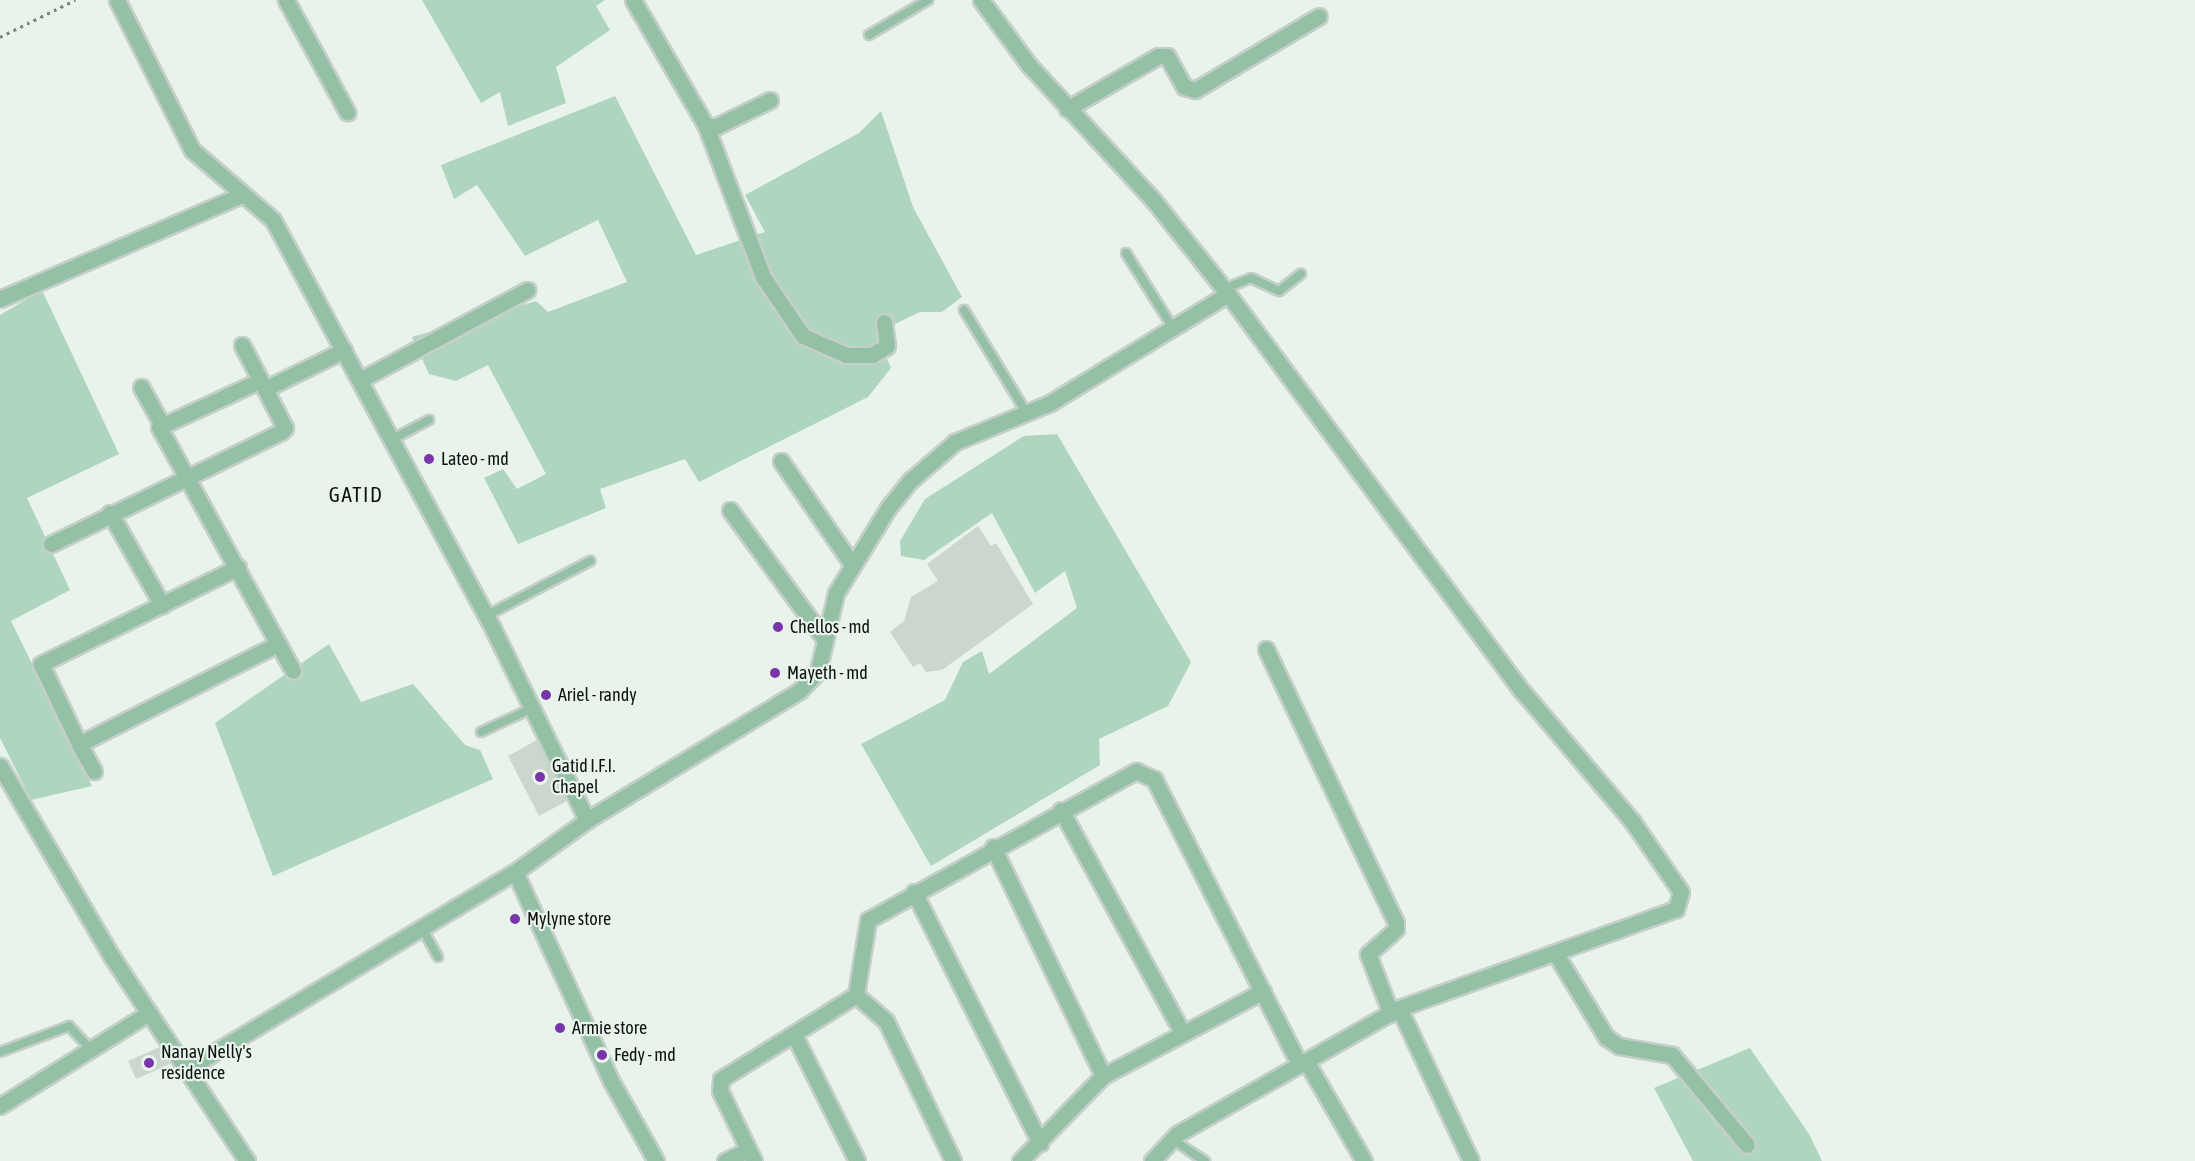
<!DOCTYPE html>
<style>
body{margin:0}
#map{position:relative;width:2195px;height:1161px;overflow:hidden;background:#e8f3ec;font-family:"Asap Condensed",sans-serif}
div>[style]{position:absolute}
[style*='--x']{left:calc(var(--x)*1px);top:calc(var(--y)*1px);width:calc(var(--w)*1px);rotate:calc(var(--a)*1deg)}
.green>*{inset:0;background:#b0d5be}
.building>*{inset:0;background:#cbd6cf}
.path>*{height:3px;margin-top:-1.5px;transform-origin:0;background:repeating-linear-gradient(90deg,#7c847f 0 3px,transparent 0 7.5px)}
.roads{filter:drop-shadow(2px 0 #c5cfc9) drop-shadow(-2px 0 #c5cfc9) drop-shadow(0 2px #c5cfc9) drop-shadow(0 -2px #c5cfc9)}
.lane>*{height:8px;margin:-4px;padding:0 4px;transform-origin:4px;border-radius:4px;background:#94c0a5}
.street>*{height:15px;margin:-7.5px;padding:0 7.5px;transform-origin:7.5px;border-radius:7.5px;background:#94c0a5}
.dots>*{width:16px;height:16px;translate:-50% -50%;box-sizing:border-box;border:3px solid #e8f3ec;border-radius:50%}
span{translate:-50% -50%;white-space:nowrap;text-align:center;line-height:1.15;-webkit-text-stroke:4.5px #e8f3ec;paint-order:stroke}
.poi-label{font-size:18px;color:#0e1210}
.left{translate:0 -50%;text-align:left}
.quarter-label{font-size:21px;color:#0e1210;letter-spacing:1.5px}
</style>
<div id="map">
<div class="green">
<i style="clip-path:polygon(422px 0,605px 0,596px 6px,610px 30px,556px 67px,566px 103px,508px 126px,500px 92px,481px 103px)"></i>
<i style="clip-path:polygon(615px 96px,696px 255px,765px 232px,745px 195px,859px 133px,881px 111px,913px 207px,962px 297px,942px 312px,920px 312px,876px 333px,891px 368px,868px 397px,699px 482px,685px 459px,600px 489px,606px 508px,518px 544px,484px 478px,503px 469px,517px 489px,546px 474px,488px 365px,456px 381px,429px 374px,412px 337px,536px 301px,548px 312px,627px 282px,598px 220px,525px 256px,477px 185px,454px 199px,441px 165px)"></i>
<i style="clip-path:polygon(42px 290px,119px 454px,27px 498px,70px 590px,11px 621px,92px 786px,31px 800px,0 738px,0 315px)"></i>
<i style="clip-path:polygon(1057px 434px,1191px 662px,1168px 706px,1099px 739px,1100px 765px,931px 866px,861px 744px,945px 700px,963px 662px,982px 651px,989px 674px,1077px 608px,1065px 571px,1035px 593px,992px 513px,924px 560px,901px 556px,900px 541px,925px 499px,1024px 436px)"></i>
<i style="clip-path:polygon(329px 644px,361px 702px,413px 684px,465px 745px,480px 750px,493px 779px,273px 876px,215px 723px)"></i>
<i style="clip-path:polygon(1750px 1048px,1809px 1134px,1822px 1161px,1693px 1161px,1654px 1088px)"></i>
</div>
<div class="building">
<i style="clip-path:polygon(978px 526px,991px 546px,996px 543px,1033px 604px,942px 670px,926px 672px,920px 663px,913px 667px,890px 632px,904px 621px,911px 597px,938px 581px,927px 564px)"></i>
<i style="clip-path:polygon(537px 740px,567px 801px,539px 816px,508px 756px)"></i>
<i style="clip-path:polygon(160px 1047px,170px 1064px,136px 1079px,128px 1061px)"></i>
</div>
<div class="path">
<i style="--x:0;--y:37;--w:84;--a:-26.3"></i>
</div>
<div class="roads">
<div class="lane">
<i style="--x:869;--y:35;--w:69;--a:-30.7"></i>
<i style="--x:1126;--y:253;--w:89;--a:57.9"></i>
<i style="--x:1224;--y:289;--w:29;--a:-22"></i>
<i style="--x:1251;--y:278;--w:31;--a:25"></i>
<i style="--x:1279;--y:291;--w:28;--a:-38"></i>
<i style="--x:964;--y:310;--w:119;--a:58.7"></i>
<i style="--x:391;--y:440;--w:43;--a:-27.8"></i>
<i style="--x:486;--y:616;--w:118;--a:-27.9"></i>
<i style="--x:481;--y:732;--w:57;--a:-24.8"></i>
<i style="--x:422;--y:928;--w:33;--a:61"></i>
<i style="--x:0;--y:1052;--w:74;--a:-20.6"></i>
<i style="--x:69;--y:1026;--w:33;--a:47"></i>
<i style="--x:1172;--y:1139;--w:40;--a:34"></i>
</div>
<div class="street">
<i style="--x:117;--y:0;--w:168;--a:63.4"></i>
<i style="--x:192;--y:150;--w:107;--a:40.8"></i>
<i style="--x:273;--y:220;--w:464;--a:61.7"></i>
<i style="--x:493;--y:629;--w:213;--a:63.8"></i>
<i style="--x:286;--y:0;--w:128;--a:61.4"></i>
<i style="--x:633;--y:0;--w:146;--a:59.9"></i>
<i style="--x:706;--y:126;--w:11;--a:0"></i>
<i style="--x:717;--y:126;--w:59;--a:-26.1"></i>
<i style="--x:981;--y:0;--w:81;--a:53.6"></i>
<i style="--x:1029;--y:65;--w:185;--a:47.4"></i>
<i style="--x:1154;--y:201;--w:119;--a:51.5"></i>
<i style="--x:1228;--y:294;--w:495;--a:53.5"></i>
<i style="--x:1523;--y:692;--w:169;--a:49.8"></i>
<i style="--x:1632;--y:821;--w:86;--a:55.4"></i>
<i style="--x:1681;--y:892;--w:18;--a:106"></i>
<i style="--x:1676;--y:909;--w:294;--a:160.3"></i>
<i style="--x:1399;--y:1008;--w:255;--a:150.4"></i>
<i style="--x:1177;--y:1134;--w:37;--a:133"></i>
<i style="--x:1067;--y:109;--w:105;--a:-30.2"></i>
<i style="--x:1158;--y:56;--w:9;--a:0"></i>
<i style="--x:1167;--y:56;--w:35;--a:61"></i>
<i style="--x:1184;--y:87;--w:11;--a:15"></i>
<i style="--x:1195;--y:90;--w:144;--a:-30.8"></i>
<i style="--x:706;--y:126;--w:161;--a:69.3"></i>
<i style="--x:763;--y:277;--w:71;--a:55.9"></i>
<i style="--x:803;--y:336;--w:47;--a:23.8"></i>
<i style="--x:846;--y:355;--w:26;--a:0"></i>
<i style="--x:872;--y:355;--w:17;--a:-31"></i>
<i style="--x:887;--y:346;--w:24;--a:-97"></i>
<i style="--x:0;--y:299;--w:262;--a:-23.3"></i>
<i style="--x:242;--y:345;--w:50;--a:62.4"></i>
<i style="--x:360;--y:380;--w:190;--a:-28.3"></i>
<i style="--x:259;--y:381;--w:110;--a:155.3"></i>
<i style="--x:159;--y:427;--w:278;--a:61.2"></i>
<i style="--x:141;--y:387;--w:41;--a:60.9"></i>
<i style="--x:781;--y:461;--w:125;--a:55.4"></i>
<i style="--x:730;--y:510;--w:157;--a:53.8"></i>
<i style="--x:110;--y:513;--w:106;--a:60.5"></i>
<i style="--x:51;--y:544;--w:256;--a:-26"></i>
<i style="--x:281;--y:432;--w:6;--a:-45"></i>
<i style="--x:285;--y:428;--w:44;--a:-117.1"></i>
<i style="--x:265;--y:389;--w:88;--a:-26.3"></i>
<i style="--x:238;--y:567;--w:220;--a:153.8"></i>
<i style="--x:41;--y:664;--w:89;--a:64.6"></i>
<i style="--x:79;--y:744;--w:223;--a:-26.7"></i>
<i style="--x:1266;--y:649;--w:303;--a:64.6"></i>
<i style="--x:1396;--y:923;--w:6;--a:90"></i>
<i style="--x:1396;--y:929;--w:38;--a:138"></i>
<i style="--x:1368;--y:954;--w:64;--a:69"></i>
<i style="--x:79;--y:744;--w:31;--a:61"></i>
<i style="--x:0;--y:766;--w:221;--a:59.6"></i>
<i style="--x:112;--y:957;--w:245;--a:56.5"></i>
<i style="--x:1061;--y:810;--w:253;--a:61.4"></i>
<i style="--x:993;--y:847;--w:254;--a:64.3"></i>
<i style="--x:515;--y:872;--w:228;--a:65.3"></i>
<i style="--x:610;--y:1079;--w:94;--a:60.7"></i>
<i style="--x:914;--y:892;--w:281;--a:63.3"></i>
<i style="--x:1557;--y:956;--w:95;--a:58.8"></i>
<i style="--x:1606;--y:1037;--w:16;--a:35"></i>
<i style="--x:1619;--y:1046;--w:54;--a:9.6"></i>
<i style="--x:1672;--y:1055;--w:117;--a:50.2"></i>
<i style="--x:856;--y:995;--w:40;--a:41"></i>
<i style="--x:886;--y:1021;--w:155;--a:64.4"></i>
<i style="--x:1399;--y:1008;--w:169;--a:64.8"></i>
<i style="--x:794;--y:1035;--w:141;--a:63.4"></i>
<i style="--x:1306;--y:1061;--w:116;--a:59.9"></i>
<i style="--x:185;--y:1070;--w:385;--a:-31"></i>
<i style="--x:515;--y:872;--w:89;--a:-35.8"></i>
<i style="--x:587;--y:820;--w:248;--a:-31.3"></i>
<i style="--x:799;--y:691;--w:28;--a:-46"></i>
<i style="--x:818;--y:671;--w:80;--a:-77"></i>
<i style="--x:836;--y:593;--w:100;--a:-58.5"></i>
<i style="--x:888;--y:508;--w:36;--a:-51"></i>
<i style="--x:911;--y:480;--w:58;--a:-40.8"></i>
<i style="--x:955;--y:442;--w:103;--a:-22.3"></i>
<i style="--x:1050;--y:403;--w:209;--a:-31.5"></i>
<i style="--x:0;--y:1106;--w:176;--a:-32"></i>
<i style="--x:725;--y:1161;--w:25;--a:-26"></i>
<i style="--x:754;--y:1161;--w:78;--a:-115.9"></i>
<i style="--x:720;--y:1091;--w:12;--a:-85"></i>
<i style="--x:721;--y:1079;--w:159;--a:-31.9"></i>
<i style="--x:856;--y:995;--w:76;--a:-80.9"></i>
<i style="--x:868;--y:920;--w:307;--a:-29.1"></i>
<i style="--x:1136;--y:771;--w:20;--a:24"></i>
<i style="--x:1154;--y:779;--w:321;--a:63"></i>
<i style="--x:1020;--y:1161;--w:119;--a:-45.7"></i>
<i style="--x:1103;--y:1076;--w:181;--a:-28"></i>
</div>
</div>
<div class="dots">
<i style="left:429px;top:459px;background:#7834a8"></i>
<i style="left:778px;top:627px;background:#7834a8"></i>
<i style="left:775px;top:673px;background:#7834a8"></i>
<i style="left:546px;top:695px;background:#7834a8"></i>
<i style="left:540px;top:777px;background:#7834a8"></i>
<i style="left:515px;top:919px;background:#7834a8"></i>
<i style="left:560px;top:1028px;background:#7834a8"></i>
<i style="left:602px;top:1055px;background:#7834a8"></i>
<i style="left:149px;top:1063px;background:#7834a8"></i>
</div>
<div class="poi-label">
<span class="left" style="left:441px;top:459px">Lateo - md</span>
<span class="left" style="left:790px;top:627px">Chellos - md</span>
<span class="left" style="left:787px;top:673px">Mayeth - md</span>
<span class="left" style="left:558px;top:695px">Ariel - randy</span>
<span class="left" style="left:552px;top:777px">Gatid I.F.I.<br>Chapel</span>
<span class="left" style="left:527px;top:919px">Mylyne store</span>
<span class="left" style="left:572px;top:1028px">Armie store</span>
<span class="left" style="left:161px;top:1063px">Nanay Nelly's<br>residence</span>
<span class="left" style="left:614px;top:1055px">Fedy - md</span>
</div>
<div class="quarter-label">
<span style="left:356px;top:494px">GATID</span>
</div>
</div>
